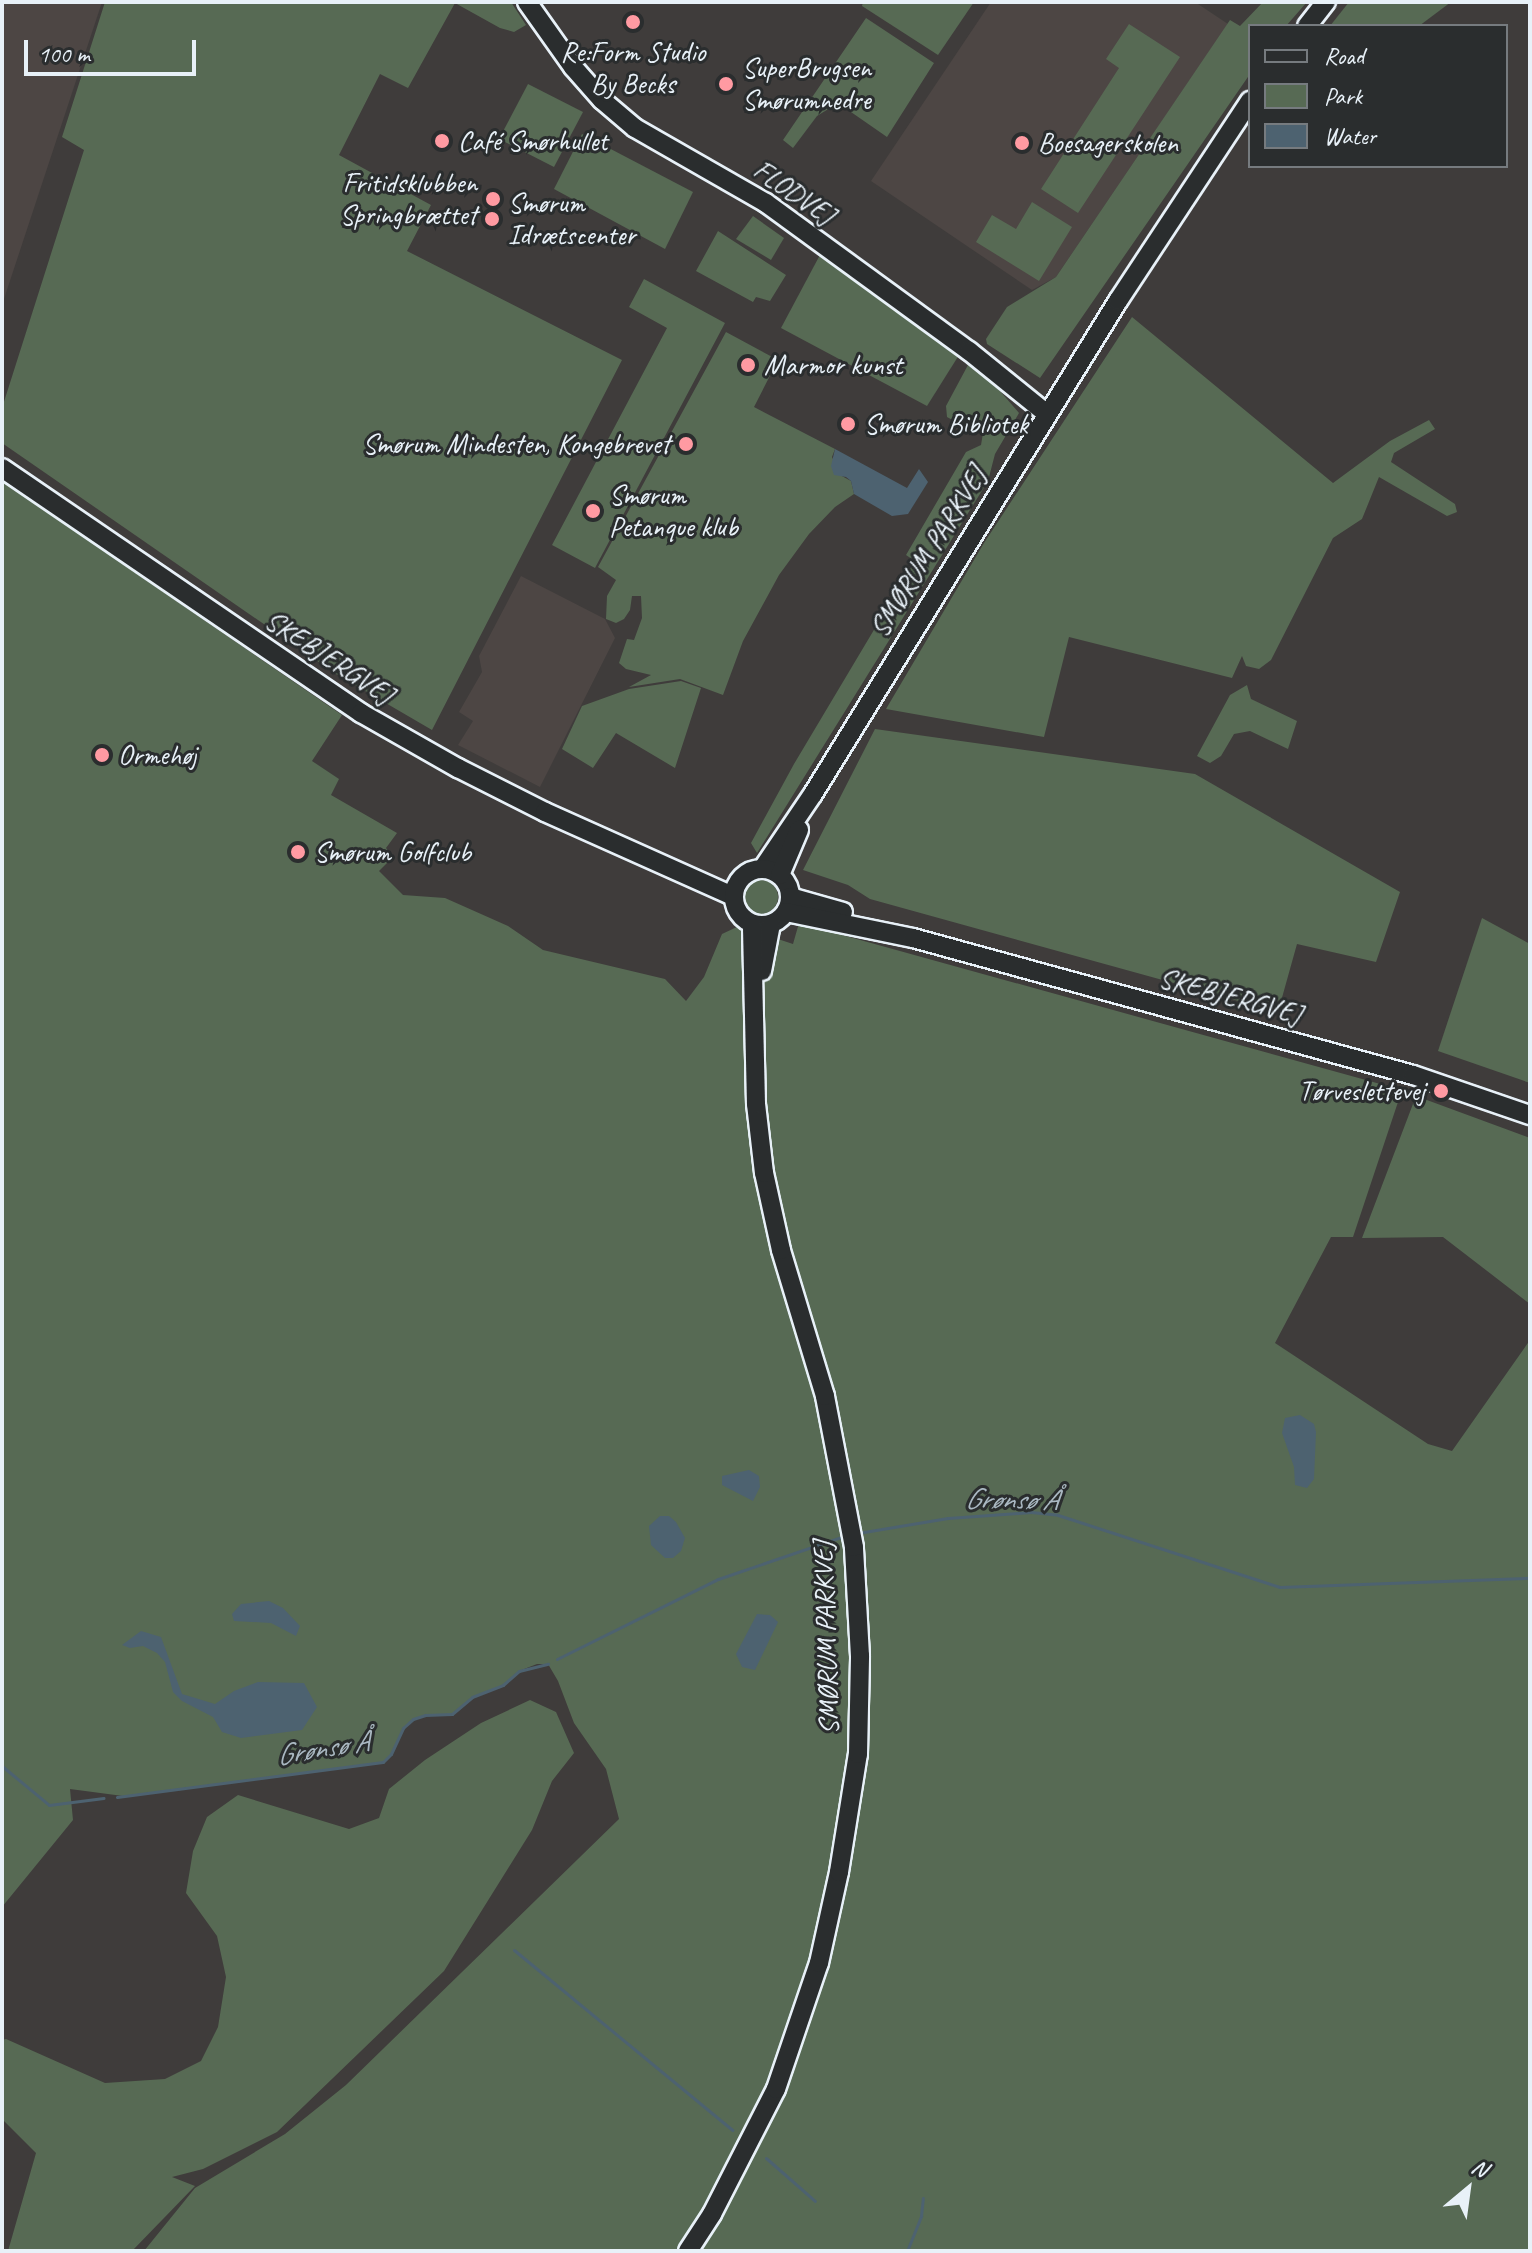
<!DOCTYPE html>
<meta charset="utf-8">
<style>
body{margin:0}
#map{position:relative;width:1532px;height:2253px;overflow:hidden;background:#3f3c3b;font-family:Caveat,sans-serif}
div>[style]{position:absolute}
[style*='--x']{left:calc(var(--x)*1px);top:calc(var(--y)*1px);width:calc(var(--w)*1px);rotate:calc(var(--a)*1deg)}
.built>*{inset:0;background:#4d4644}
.green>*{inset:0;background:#576a54}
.round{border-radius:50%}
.water>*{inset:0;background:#4d6270}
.stream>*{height:3px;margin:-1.5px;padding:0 1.5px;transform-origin:1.5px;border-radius:1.5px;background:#4d6270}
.roads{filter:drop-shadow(2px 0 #e8f1f8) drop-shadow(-2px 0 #e8f1f8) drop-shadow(0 2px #e8f1f8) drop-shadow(0 -2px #e8f1f8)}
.tertiary>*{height:18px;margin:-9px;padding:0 9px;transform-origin:9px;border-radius:9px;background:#2a2d2e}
.tertiary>.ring{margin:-9px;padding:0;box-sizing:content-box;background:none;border:18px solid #2a2d2e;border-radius:50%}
.dots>*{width:22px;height:22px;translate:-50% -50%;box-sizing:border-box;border:4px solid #2a2d2e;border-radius:50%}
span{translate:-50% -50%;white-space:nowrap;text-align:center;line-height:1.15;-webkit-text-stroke:6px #2a2d2e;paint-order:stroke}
.poi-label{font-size:28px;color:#e8f1f8}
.left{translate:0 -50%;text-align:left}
.right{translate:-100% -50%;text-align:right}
.street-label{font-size:28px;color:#e8f1f8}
.water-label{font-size:30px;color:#aab8c2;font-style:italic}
.frame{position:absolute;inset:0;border:4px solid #e8f1f8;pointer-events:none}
.legend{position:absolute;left:1248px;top:24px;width:260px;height:144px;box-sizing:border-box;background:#2a2d2e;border:2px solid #767b7f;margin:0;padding:10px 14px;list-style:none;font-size:24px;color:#e8f1f8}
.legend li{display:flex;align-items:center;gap:16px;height:40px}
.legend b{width:40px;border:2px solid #767b7f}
.north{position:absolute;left:1428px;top:2149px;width:80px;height:80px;-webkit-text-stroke:6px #2a2d2e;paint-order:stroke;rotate:29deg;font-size:22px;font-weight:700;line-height:32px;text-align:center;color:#e8f1f8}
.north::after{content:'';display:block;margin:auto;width:28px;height:36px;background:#e8f1f8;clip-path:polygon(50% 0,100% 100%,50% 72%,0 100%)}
.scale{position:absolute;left:24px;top:40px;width:172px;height:36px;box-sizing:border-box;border:4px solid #e8f1f8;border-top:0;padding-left:10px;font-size:24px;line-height:28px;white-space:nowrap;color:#e8f1f8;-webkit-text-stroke:6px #2a2d2e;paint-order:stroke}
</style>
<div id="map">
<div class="built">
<i style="clip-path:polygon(2px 2px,102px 2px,2px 305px)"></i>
<i style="clip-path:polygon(991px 2px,1195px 2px,1228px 24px,1056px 277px,1032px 290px,871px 181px)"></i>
<i style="clip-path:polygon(521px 576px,605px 619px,615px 638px,540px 787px,458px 745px,473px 721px,459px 712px,482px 672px,479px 656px)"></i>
</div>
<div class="green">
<i style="clip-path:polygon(105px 2px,511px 2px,526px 25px,514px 32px,500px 28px,455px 3px,408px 88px,380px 74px,339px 155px,431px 205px,407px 251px,622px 360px,432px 730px,336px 674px,2px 443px,2px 408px,84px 150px,62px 137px)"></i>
<i style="clip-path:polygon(863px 2px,974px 2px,938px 55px,862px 6px)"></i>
<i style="clip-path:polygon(1263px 2px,1307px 2px,1286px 26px,1250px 26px,1250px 74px,1040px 378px,987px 344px,986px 339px,1007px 307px,1056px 277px,1230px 20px,1240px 26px)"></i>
<i style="clip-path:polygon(1349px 2px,1451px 2px,1419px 26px,1330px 26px)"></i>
<i style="clip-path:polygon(866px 18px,934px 63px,887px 137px,838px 103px,817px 116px,793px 148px,783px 140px)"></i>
<i style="clip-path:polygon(1129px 24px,1180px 57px,1078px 213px,1041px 189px,1119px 68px,1106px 59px)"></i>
<i style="clip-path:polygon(528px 84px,583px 112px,554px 167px,499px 139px)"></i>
<i style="clip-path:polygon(582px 134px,693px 192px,665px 249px,554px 189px)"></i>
<i style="clip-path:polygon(1032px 202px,1072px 227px,1039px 281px,976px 242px,992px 215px,1016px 229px)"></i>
<i style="clip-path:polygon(753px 216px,784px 238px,771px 260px,736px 239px)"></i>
<i style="clip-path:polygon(718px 231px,786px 275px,770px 301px,756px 297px,753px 302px,696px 271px)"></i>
<i style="clip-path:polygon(821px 253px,959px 355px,927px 406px,781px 328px)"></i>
<i style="clip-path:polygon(644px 279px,725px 323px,595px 568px,552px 545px,667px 328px,629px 307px)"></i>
<i style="clip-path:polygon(1132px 317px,1333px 483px,1390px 441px,1429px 420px,1435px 429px,1394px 453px,1391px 462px,1455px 504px,1457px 512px,1447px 516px,1379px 477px,1362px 519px,1333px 538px,1271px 660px,1259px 669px,1246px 666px,1242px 656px,1232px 678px,1069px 637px,1044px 737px,886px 709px,984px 543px)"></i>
<i style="clip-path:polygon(726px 332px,778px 360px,754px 407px,835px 449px,832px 457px,840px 475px,851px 481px,854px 494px,835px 507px,809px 534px,779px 575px,743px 641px,723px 695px,680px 679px,629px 687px,651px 675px,626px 669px,619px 663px,627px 639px,634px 640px,642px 618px,641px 596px,632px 596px,630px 610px,624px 619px,616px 623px,606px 619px,607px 596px,616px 580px,598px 567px)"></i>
<i style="clip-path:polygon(968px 365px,986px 375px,1019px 413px,995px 454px,988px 481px,757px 853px,751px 843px,794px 764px,915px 561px,906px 555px,966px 452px,981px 445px,983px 433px,976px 424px,958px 423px,947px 417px,946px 406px)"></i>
<i style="clip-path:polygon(2px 481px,342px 715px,312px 761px,339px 779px,331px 795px,397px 833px,386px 848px,393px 857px,379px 871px,403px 895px,445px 898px,508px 926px,543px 950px,665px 979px,686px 1001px,704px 977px,722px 934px,739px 926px,793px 944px,799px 923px,1402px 1090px,1353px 1237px,1331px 1237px,1275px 1343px,1428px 1444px,1452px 1451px,1530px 1340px,1530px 2251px,144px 2251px,195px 2188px,285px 2134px,346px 2085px,619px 1819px,606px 1769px,574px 1723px,558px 1681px,548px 1664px,537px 1664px,519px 1671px,503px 1685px,472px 1697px,452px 1714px,425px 1715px,413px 1719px,404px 1728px,391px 1754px,383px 1762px,123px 1796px,70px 1789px,73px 1820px,2px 1907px)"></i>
<i style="clip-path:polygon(681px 681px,701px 688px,675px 768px,616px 733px,593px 768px,562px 749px,582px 706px,629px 689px)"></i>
<i style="clip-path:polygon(1247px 685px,1251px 699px,1297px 721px,1288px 749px,1250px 731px,1234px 734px,1221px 756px,1210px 763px,1197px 756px,1230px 695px)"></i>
<i style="clip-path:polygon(875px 729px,1195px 774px,1400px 892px,1376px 962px,1297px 944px,1278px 1012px,870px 899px,848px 885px,803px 870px)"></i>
<i class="round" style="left:744px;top:880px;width:34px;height:34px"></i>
<i style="clip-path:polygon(1482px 918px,1530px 944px,1530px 1083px,1438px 1051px)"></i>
<i style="clip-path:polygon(1416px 1096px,1530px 1138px,1530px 1304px,1443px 1237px,1362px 1238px)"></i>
<i style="clip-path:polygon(530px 1700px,556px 1712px,574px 1753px,552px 1781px,532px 1830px,444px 1971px,277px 2132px,203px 2169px,172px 2177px,195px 2186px,132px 2251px,8px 2251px,36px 2153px,2px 2119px,2px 2040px,6px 2039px,105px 2083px,165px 2079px,201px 2061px,218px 2027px,226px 1977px,217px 1936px,186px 1893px,193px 1851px,207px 1817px,238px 1795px,349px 1829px,379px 1818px,389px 1789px,425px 1760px,481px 1723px)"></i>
</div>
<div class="water">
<i style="clip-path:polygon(835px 449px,907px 488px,919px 469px,928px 482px,908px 514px,892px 516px,854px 494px,851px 481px,846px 477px,834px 475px,831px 466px)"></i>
<i style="clip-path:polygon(1300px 1415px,1314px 1424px,1316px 1432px,1314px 1479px,1307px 1488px,1295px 1485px,1294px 1467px,1282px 1433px,1285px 1418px)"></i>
<i style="clip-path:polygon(749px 1470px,759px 1476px,760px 1487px,753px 1501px,722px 1485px,722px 1476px)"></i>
<i style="clip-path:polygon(660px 1516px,669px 1516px,676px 1522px,685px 1538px,681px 1551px,673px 1558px,665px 1558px,651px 1545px,649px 1526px)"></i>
<i style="clip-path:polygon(269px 1601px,283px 1608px,300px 1626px,296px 1636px,271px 1623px,234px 1621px,232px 1614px,241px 1604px)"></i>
<i style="clip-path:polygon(757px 1614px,770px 1615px,778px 1622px,755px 1670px,742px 1667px,736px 1654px)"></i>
<i style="clip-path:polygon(141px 1631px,161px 1637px,182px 1694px,215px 1704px,234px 1691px,258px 1682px,304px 1683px,317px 1707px,302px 1730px,241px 1738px,222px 1732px,213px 1717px,182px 1701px,173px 1692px,165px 1662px,157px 1653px,143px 1646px,130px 1648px,122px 1645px)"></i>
</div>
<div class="stream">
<i style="--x:858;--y:1533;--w:91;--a:-9.5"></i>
<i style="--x:948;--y:1518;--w:83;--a:-4.1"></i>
<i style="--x:1031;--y:1512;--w:27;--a:6"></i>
<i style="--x:1058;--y:1515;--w:233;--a:18"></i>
<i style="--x:1280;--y:1587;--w:250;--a:-2.1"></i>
<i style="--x:557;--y:1659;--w:180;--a:-26.4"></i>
<i style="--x:718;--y:1579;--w:136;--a:-18.8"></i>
<i style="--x:2;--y:1766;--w:61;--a:39.7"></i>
<i style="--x:49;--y:1805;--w:55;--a:-7.3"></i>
<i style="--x:117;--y:1797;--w:268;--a:-7.5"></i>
<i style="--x:383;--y:1762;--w:11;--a:-45"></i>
<i style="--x:391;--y:1754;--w:29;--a:-65"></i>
<i style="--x:403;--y:1728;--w:13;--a:-42"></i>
<i style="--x:413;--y:1719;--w:13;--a:-18"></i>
<i style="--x:425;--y:1715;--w:27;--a:-2"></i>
<i style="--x:452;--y:1714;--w:26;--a:-40"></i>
<i style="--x:472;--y:1697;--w:33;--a:-21"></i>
<i style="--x:503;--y:1685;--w:21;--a:-41"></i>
<i style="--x:519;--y:1671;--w:30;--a:-14"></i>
<i style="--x:514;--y:1950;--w:283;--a:39.5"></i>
<i style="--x:766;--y:2158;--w:65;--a:41.3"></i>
<i style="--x:907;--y:2251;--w:38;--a:-68"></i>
<i style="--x:921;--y:2216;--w:18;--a:-84"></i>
</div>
<div class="roads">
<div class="tertiary">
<i style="--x:527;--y:2;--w:80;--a:54.7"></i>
<i style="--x:573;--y:67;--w:44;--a:48.7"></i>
<i style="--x:602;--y:100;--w:43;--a:40.3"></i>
<i style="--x:635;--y:128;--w:151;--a:29.8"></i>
<i style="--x:766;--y:203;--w:251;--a:36.1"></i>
<i style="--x:969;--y:351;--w:100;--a:38.9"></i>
<i style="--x:1307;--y:26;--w:31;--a:-52"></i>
<i style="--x:2;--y:468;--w:435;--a:34.3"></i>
<i style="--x:361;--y:713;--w:112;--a:29.6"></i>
<i style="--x:458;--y:768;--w:97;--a:26.8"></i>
<i style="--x:545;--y:812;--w:206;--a:24.1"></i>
<i style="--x:763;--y:868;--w:89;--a:-56"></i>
<i style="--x:813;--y:794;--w:580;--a:-58.26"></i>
<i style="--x:1118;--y:301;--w:240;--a:-56.6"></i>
<i class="ring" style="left:734px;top:869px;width:38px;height:38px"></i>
<i style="--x:780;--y:875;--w:49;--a:-67.1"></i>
<i style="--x:790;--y:897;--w:55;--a:15.8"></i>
<i style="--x:786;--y:912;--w:130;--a:11.6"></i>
<i style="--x:913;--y:938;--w:518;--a:15.32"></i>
<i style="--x:1413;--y:1075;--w:124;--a:18.9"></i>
<i style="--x:762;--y:971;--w:48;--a:-79.2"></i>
<i style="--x:688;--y:2251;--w:44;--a:-57"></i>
<i style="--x:712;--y:2214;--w:140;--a:-62.9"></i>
<i style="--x:776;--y:2089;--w:133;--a:-71.2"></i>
<i style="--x:819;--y:1963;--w:93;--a:-77.6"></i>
<i style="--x:839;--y:1872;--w:120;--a:-80.9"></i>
<i style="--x:858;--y:1754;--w:98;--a:-88.8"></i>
<i style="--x:860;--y:1656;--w:109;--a:-93.2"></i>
<i style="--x:854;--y:1547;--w:154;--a:-100.9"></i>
<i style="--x:825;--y:1396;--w:152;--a:-106.8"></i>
<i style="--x:781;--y:1250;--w:79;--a:-102.4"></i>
<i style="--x:764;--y:1173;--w:69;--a:-96.6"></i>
<i style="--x:756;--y:1104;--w:180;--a:-91.3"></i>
</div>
</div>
<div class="dots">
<i style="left:633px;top:22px;background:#ff9aa2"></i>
<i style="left:726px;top:84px;background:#ff9aa2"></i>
<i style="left:442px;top:141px;background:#ff9aa2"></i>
<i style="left:1022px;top:143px;background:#ff9aa2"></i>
<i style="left:493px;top:199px;background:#ff9aa2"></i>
<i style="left:492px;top:219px;background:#ff9aa2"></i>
<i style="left:748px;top:365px;background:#ff9aa2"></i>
<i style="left:848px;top:424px;background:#ff9aa2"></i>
<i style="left:686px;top:444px;background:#ff9aa2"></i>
<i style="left:593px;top:511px;background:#ff9aa2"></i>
<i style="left:102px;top:755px;background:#ff9aa2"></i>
<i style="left:298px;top:852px;background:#ff9aa2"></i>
<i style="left:1441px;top:1091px;background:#ff9aa2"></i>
</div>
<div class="poi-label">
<span style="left:633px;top:68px">Re:Form Studio<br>By Becks</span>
<span class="left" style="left:742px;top:84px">SuperBrugsen<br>Smørumnedre</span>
<span class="left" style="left:458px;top:141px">Café Smørhullet</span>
<span class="left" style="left:1038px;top:143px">Boesagerskolen</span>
<span class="right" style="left:477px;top:199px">Fritidsklubben<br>Springbrættet</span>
<span class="left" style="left:508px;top:219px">Smørum<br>Idrætscenter</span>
<span class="left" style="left:764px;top:365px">Marmor kunst</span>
<span class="left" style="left:864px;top:424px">Smørum Bibliotek</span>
<span class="right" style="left:670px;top:444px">Smørum Mindesten, Kongebrevet</span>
<span class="left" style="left:609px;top:511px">Smørum<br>Petanque klub</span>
<span class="left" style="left:118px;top:755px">Ormehøj</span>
<span class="left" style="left:314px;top:852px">Smørum Golfclub</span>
<span class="right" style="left:1425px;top:1091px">Tørveslettevej</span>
</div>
<div class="street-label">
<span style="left:794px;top:192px;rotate:34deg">FLODVEJ</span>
<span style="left:928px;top:552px;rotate:-58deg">SMØRUM PARKVEJ</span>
<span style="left:329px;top:657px;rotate:33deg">SKEBJERGVEJ</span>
<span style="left:1230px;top:996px;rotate:15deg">SKEBJERGVEJ</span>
<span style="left:826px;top:1638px;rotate:-92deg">SMØRUM PARKVEJ</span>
</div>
<div class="water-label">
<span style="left:1011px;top:1499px;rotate:1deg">Grønsø Å</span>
<span style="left:322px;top:1748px;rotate:-9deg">Grønsø Å</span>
</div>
<div class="frame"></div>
<ul class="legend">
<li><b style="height:10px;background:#2a2d2e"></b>Road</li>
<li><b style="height:22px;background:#576a54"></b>Park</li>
<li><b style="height:22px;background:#4d6270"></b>Water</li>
</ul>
<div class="north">N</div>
<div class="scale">100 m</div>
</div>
